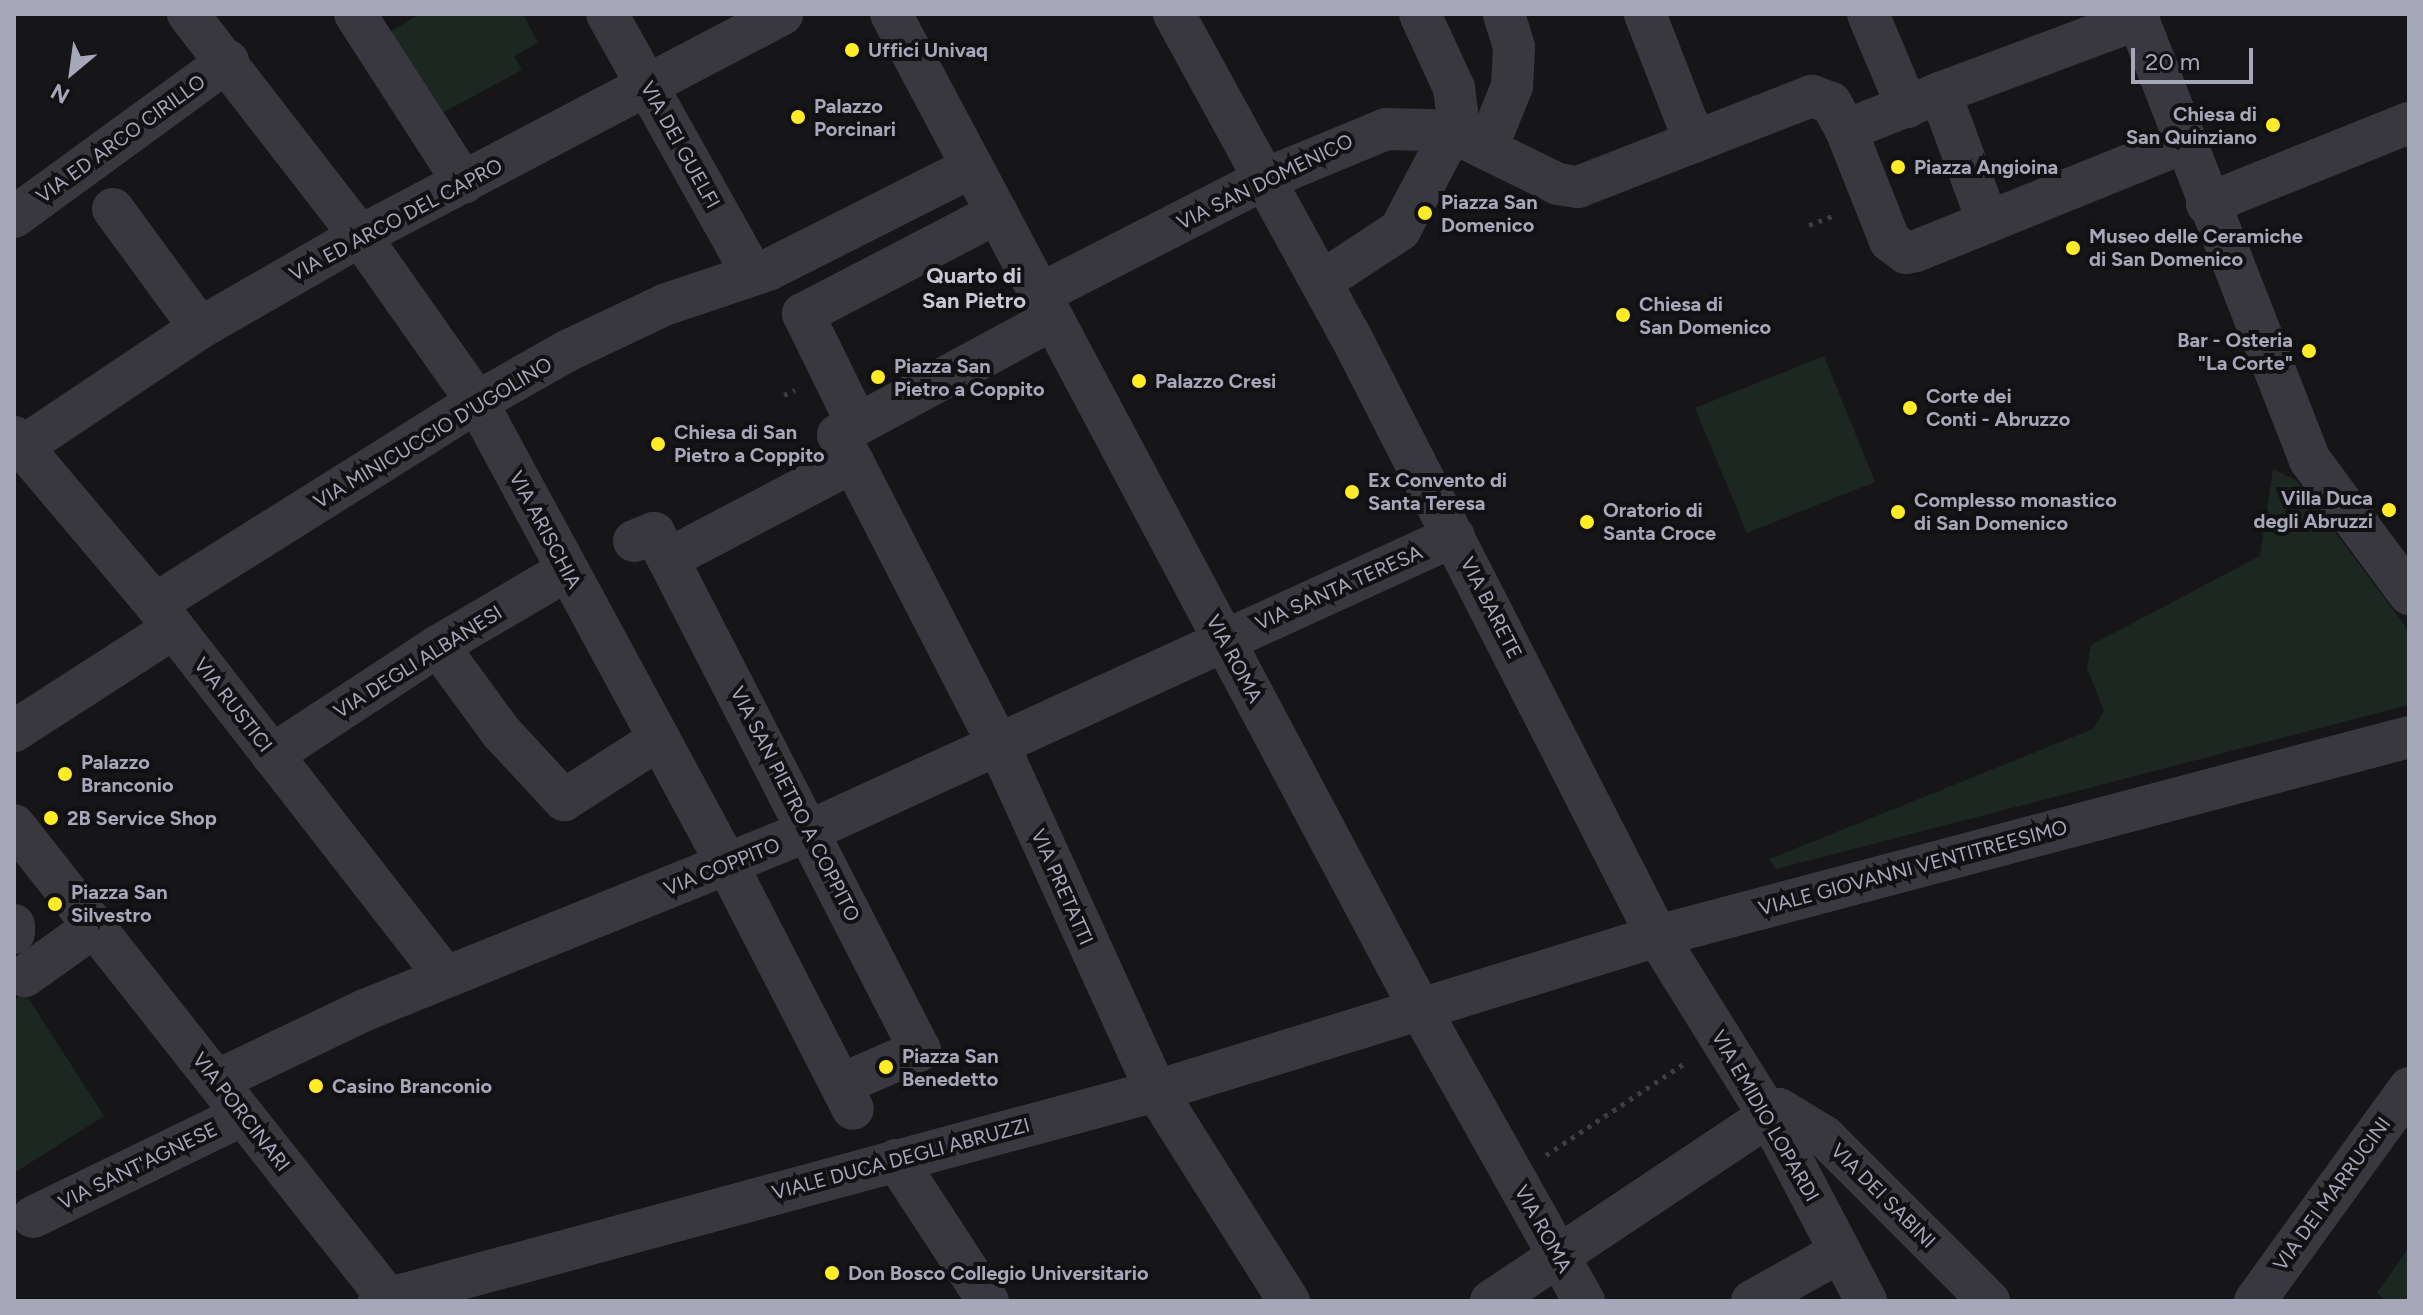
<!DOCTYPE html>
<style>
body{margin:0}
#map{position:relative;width:2423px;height:1315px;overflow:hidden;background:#161618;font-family:Figtree,sans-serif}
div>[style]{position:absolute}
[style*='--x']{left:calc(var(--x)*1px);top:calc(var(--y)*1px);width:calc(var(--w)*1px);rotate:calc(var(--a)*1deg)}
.green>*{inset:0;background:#1d2721}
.path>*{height:5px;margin-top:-2.5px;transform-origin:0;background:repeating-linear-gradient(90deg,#3c3d45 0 4px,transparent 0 10px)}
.minor>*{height:42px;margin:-21px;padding:0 21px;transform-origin:21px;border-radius:21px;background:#39383f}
.dots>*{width:22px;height:22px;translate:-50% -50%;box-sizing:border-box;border:4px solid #111113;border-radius:50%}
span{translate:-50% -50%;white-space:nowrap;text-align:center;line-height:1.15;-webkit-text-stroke:8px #111113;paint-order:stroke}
.poi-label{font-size:20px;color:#a6a8b9;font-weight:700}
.left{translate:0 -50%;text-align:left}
.right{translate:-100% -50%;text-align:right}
.street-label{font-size:20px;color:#a6a8b9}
.neighbourhood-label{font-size:22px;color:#c8c8d5;font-weight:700}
.frame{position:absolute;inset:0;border:16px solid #a6a8b9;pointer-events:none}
.north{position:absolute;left:32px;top:32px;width:80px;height:80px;-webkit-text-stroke:6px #111113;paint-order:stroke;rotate:209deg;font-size:22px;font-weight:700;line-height:32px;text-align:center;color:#a6a8b9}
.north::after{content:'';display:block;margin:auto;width:28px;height:36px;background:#a6a8b9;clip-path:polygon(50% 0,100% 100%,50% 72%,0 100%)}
.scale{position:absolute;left:2131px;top:48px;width:122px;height:36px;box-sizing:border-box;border:4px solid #a6a8b9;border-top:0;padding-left:10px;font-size:24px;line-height:28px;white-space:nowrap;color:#a6a8b9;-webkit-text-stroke:6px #111113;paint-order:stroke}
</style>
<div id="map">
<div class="green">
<i style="clip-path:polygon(420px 14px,523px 14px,538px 43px,514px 56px,522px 70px,438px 115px,383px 36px)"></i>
<i style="clip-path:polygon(1824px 356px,1875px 482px,1747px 533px,1695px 408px)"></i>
<i style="clip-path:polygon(2273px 469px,2296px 480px,2409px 631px,2409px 705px,1776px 869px,1769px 859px,2093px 729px,2104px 711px,2087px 668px,2091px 645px,2260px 556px)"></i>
<i style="clip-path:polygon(23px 990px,104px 1116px,14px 1173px,14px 1003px)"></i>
<i style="clip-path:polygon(2407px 1250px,2409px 1301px,2387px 1301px,2377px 1293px)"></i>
</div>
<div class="path">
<i style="--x:1809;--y:225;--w:28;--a:-21"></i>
<i style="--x:784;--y:395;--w:12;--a:-24"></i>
<i style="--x:1546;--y:1155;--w:170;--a:-33.5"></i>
</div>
<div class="minor">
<i style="--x:188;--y:14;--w:281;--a:52.2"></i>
<i style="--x:360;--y:236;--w:203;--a:54.8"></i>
<i style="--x:477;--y:402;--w:528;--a:61.59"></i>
<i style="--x:728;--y:866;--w:273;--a:62.8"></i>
<i style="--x:355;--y:14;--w:201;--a:57.2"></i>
<i style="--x:607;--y:14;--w:299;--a:60.8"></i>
<i style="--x:891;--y:14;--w:1127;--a:62"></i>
<i style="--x:1420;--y:1009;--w:335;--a:60.7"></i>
<i style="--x:1174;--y:14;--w:364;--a:61.3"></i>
<i style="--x:1349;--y:333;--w:677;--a:62.94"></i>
<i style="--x:1657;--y:936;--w:210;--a:58.1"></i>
<i style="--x:1768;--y:1114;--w:211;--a:62.3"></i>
<i style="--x:1645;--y:14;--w:137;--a:68.7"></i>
<i style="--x:1868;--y:14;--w:101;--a:67.2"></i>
<i style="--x:2136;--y:14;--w:479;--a:68.7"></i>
<i style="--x:2310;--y:460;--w:167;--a:53.5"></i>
<i style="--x:1940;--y:93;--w:211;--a:-20.5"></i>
<i style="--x:1487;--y:148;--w:67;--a:-68"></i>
<i style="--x:1512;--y:86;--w:39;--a:-87"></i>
<i style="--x:1514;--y:47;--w:34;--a:-107"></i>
<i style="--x:2207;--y:204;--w:218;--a:-21.9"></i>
<i style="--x:113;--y:209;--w:147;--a:53.8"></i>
<i style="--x:14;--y:217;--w:265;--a:-36.1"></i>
<i style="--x:1988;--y:222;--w:138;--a:-110.4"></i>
<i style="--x:1940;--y:93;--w:101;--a:158.5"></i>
<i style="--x:1846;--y:130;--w:119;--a:68.4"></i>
<i style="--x:1890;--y:241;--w:20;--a:37"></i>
<i style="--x:1906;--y:253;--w:10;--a:-11"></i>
<i style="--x:1916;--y:251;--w:288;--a:-22"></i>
<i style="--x:1321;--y:282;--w:95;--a:-33.4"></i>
<i style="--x:1400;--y:230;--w:107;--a:-62.2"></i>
<i style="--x:1450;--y:135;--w:24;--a:-73"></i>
<i style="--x:1457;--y:112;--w:24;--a:-97"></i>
<i style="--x:1454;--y:88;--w:81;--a:-114.7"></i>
<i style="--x:1040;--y:294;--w:250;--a:-27.1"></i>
<i style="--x:1263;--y:180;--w:133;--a:-22.5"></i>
<i style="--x:1386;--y:129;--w:43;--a:1.3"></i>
<i style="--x:1429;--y:130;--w:40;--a:14.4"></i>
<i style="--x:1468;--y:140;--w:100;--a:26.1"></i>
<i style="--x:1558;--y:184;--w:20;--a:9"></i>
<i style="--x:1578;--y:187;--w:251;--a:-21.3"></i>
<i style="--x:1812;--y:96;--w:20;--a:20"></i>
<i style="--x:1831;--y:103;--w:31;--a:61"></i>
<i style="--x:857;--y:424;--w:123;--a:-116.1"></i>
<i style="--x:803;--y:314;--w:219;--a:-27.5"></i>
<i style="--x:14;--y:437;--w:219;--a:49.8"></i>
<i style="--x:155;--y:604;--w:472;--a:52.1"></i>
<i style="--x:22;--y:447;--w:214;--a:-33.8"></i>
<i style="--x:200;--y:328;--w:185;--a:-29.9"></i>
<i style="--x:360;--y:236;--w:477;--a:-27.7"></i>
<i style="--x:853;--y:462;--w:317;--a:62.8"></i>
<i style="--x:998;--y:744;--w:381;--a:65.5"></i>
<i style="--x:1156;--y:1091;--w:249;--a:57.7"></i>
<i style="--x:634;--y:541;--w:22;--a:-22"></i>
<i style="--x:654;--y:533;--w:30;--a:62"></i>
<i style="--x:668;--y:559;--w:209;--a:-27.7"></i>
<i style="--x:853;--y:462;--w:31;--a:-119"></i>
<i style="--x:838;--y:435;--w:244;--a:-28.3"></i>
<i style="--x:668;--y:559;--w:552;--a:62.83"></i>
<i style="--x:920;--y:1050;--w:85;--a:156.4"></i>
<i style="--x:155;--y:604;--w:380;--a:-32.1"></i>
<i style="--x:477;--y:402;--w:106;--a:-29.5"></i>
<i style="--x:569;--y:350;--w:105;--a:-25.3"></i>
<i style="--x:664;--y:305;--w:110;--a:-18.6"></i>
<i style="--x:768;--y:270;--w:229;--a:-26.8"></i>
<i style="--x:438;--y:646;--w:107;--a:53.8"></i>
<i style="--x:501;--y:732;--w:93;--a:47.2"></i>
<i style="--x:564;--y:800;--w:113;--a:-32.7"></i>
<i style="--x:14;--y:731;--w:190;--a:-32.8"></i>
<i style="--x:272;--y:755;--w:199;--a:-33.3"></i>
<i style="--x:438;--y:646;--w:148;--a:-30.4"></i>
<i style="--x:14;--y:825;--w:607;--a:51.69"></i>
<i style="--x:14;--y:925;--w:8;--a:90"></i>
<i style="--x:25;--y:976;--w:86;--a:-35.5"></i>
<i style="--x:216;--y:1081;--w:165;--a:-25.5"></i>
<i style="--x:365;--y:1010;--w:479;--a:-22"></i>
<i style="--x:809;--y:831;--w:709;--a:-24.58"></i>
<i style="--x:896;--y:1160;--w:168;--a:56.9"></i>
<i style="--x:33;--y:1217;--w:233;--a:-25.9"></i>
<i style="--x:379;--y:1301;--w:805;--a:-15.12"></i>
<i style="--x:1156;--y:1091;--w:524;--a:-17.19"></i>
<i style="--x:1657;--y:936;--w:778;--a:-14.82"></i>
<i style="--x:1491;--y:1301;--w:346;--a:-33.7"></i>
<i style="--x:1779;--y:1109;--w:54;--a:31.3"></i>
<i style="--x:1825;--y:1137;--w:232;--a:45"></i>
<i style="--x:1752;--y:1301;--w:101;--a:-29.1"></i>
<i style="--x:2255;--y:1301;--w:263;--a:-54.1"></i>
</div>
<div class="dots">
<i style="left:852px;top:50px;background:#ffec27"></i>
<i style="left:798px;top:117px;background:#ffec27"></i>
<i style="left:2273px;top:125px;background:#ffec27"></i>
<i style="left:1898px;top:167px;background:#ffec27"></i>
<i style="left:1425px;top:213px;background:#ffec27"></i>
<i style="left:2073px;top:248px;background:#ffec27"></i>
<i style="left:1623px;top:315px;background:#ffec27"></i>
<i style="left:2309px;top:351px;background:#ffec27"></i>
<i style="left:878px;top:377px;background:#ffec27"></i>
<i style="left:1139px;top:381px;background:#ffec27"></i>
<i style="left:1910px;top:408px;background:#ffec27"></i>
<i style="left:658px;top:444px;background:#ffec27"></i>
<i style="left:1352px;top:492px;background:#ffec27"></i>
<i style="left:2389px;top:510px;background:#ffec27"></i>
<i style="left:1898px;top:512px;background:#ffec27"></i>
<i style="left:1587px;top:522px;background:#ffec27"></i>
<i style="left:65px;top:774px;background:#ffec27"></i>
<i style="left:51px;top:818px;background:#ffec27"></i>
<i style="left:55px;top:904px;background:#ffec27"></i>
<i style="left:886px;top:1067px;background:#ffec27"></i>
<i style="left:316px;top:1086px;background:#ffec27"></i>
<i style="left:832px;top:1273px;background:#ffec27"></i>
</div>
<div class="poi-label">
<span class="left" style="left:868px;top:50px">Uffici Univaq</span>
<span class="left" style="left:814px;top:118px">Palazzo<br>Porcinari</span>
<span class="right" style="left:2257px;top:126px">Chiesa di<br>San Quinziano</span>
<span class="left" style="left:1914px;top:167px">Piazza Angioina</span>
<span class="left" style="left:1441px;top:214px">Piazza San<br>Domenico</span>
<span class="left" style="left:2089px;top:248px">Museo delle Ceramiche<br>di San Domenico</span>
<span class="left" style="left:1639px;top:316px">Chiesa di<br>San Domenico</span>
<span class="right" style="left:2293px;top:352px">Bar - Osteria<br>"La Corte"</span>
<span class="left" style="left:894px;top:378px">Piazza San<br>Pietro a Coppito</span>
<span class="left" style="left:1155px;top:381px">Palazzo Cresi</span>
<span class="left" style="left:1926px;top:408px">Corte dei<br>Conti - Abruzzo</span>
<span class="left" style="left:674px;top:444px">Chiesa di San<br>Pietro a Coppito</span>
<span class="left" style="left:1368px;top:492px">Ex Convento di<br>Santa Teresa</span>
<span class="right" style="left:2373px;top:510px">Villa Duca<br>degli Abruzzi</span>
<span class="left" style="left:1914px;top:512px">Complesso monastico<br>di San Domenico</span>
<span class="left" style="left:1603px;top:522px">Oratorio di<br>Santa Croce</span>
<span class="left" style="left:81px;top:774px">Palazzo<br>Branconio</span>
<span class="left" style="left:67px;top:818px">2B Service Shop</span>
<span class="left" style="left:71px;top:904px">Piazza San<br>Silvestro</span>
<span class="left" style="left:902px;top:1068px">Piazza San<br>Benedetto</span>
<span class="left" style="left:332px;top:1086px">Casino Branconio</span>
<span class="left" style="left:848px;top:1273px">Don Bosco Collegio Universitario</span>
</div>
<div class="street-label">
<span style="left:121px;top:139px;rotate:-36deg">VIA ED ARCO CIRILLO</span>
<span style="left:680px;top:145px;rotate:61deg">VIA DEI GUELFI</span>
<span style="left:1265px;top:182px;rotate:-26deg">VIA SAN DOMENICO</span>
<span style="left:396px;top:220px;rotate:-28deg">VIA ED ARCO DEL CAPRO</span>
<span style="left:433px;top:433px;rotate:-31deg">VIA MINICUCCIO D'UGOLINO</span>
<span style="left:545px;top:530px;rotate:62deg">VIA ARISCHIA</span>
<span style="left:1339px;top:588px;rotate:-24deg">VIA SANTA TERESA</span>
<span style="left:1491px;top:608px;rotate:63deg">VIA BARETE</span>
<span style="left:1234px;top:659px;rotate:62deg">VIA ROMA</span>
<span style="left:418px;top:662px;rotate:-32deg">VIA DEGLI ALBANESI</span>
<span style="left:233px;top:705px;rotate:52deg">VIA RUSTICI</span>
<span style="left:795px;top:804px;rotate:63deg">VIA SAN PIETRO A COPPITO</span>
<span style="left:722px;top:867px;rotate:-22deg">VIA COPPITO</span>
<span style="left:1913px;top:868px;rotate:-15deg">VIALE GIOVANNI VENTITREESIMO</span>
<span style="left:1062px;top:887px;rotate:66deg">VIA PRETATTI</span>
<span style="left:241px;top:1112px;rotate:52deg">VIA PORCINARI</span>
<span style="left:1765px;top:1116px;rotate:60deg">VIA EMIDIO LOPARDI</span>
<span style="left:901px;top:1159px;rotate:-15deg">VIALE DUCA DEGLI ABRUZZI</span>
<span style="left:138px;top:1166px;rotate:-26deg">VIA SANT'AGNESE</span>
<span style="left:2332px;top:1194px;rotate:-54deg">VIA DEI MARRUCINI</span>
<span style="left:1883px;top:1196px;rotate:45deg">VIA DEI SABINI</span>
<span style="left:1543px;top:1229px;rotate:61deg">VIA ROMA</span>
</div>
<div class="neighbourhood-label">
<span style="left:974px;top:288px">Quarto di<br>San Pietro</span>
</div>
<div class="frame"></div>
<div class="north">N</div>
<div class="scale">20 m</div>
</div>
